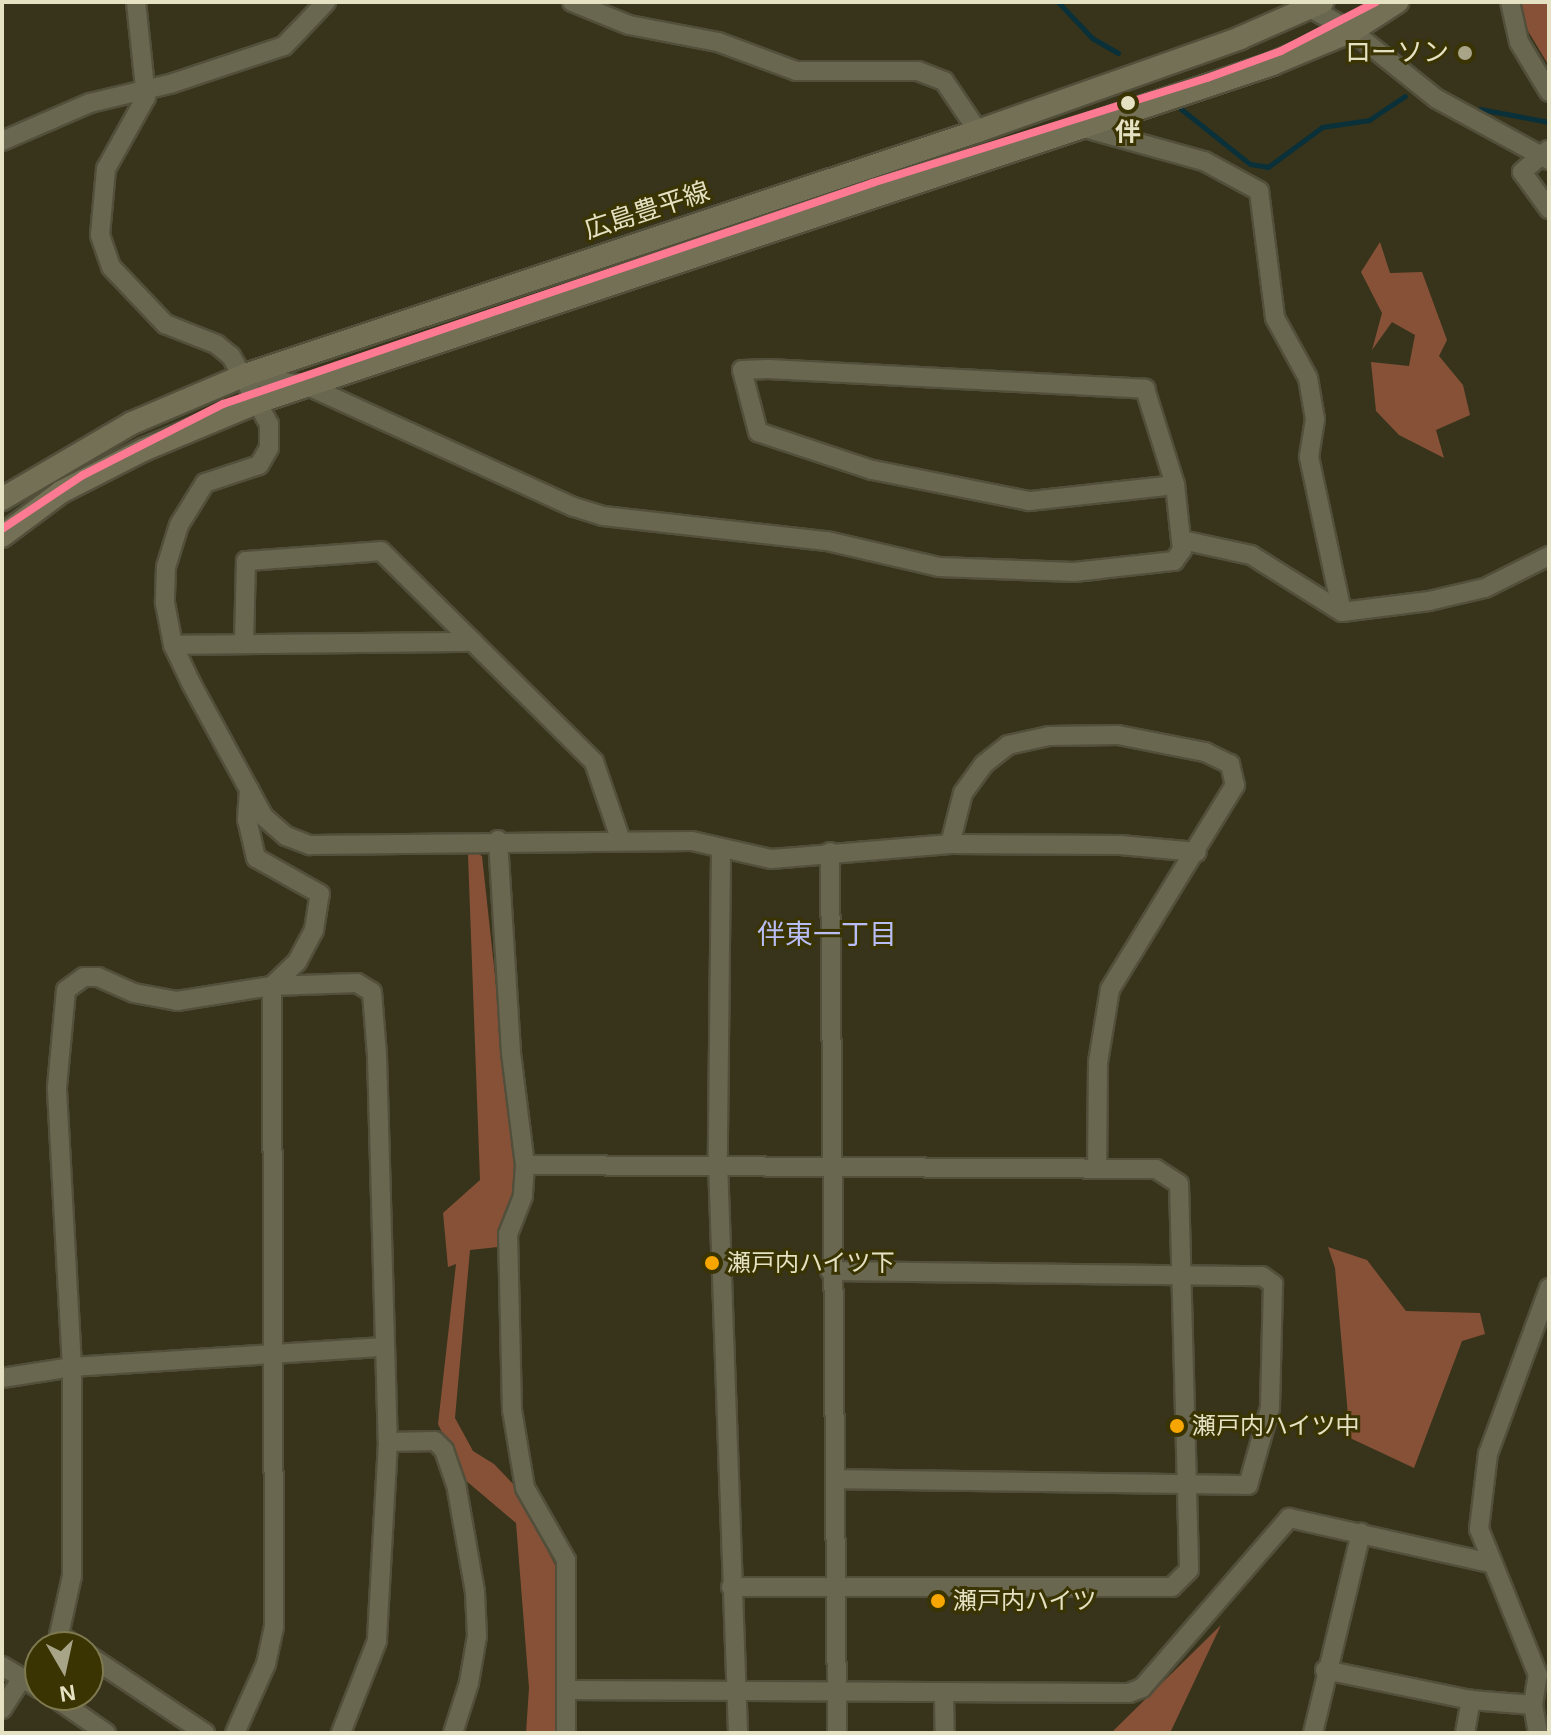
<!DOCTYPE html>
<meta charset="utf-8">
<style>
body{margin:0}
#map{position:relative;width:1551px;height:1735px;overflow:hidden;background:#37341b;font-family:Arial,"Noto Sans JP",sans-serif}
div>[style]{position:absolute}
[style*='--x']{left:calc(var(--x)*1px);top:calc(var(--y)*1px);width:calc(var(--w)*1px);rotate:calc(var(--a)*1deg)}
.green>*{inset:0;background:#875138}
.stream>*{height:5px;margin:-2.5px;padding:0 2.5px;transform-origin:2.5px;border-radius:2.5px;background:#0a3039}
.roads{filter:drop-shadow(2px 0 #524f3b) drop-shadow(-2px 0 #524f3b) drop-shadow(0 2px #524f3b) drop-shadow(0 -2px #524f3b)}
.minor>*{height:18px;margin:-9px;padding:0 9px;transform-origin:9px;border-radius:9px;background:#6a6751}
.major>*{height:22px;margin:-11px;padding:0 11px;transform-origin:11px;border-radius:11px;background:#737055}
.metro-1>*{height:8px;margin:-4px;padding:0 4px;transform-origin:4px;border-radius:4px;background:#fe7a93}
.dots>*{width:22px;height:22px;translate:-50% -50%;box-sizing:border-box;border:4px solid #3a3302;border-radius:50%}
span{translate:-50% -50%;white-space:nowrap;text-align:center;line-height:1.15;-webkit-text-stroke:6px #3a3302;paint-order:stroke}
.bus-label{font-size:24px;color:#e5e1c3}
.left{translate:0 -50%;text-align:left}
.poi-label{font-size:26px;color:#e5e1c3}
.right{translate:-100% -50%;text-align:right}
.stop-label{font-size:26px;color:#e5e1c3;font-weight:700}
.street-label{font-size:26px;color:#e5e1c3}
.neighbourhood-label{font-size:28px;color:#b9bdf6}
.frame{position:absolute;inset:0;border:4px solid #e5e1c3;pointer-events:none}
.north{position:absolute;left:24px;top:1631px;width:80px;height:80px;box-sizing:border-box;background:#3a3302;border:2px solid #7e794f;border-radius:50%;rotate:171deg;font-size:22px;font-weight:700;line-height:32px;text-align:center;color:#e5e1c3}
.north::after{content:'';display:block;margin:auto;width:28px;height:36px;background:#a8a488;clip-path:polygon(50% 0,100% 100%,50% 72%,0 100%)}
</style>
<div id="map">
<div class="green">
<i style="clip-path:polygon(1520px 2px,1549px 2px,1549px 66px,1525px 26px)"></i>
<i style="clip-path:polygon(1380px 242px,1390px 273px,1422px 272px,1447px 340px,1439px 356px,1463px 385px,1470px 415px,1436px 430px,1444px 458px,1399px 435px,1376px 411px,1371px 362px,1409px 366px,1415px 335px,1392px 322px,1372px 350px,1382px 313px,1361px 272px)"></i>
<i style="clip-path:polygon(475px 852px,482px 856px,518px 1187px,498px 1247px,470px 1250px,455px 1418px,473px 1451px,494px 1464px,515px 1486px,555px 1565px,557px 1733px,526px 1733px,529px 1688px,516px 1523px,464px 1479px,438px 1424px,456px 1264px,448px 1267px,443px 1213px,480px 1180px,468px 855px)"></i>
<i style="clip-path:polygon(1328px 1247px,1367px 1260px,1406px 1311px,1480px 1313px,1485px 1334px,1462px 1341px,1414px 1468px,1350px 1438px,1335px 1268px)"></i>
<i style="clip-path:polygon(1221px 1625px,1170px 1733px,1111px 1733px)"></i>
</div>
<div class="stream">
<i style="--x:1058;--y:2;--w:50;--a:46.6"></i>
<i style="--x:1092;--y:38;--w:30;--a:30"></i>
<i style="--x:1181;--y:109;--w:88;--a:38.6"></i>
<i style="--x:1250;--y:164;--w:18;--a:9"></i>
<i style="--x:1268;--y:167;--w:67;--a:-36.5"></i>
<i style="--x:1322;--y:127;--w:48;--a:-8.5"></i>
<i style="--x:1369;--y:120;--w:43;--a:-33.7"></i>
<i style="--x:1480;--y:109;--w:70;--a:10.7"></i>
</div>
<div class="roads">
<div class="minor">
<i style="--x:136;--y:2;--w:96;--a:84"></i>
<i style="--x:146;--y:97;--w:82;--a:119.1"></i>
<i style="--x:106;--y:169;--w:66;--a:95.2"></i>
<i style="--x:100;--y:235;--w:34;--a:71"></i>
<i style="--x:111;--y:267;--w:79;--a:46.5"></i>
<i style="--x:165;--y:324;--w:55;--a:21.4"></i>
<i style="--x:216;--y:344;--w:19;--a:39"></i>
<i style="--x:231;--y:356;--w:78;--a:60.8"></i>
<i style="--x:269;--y:424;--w:24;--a:90"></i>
<i style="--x:269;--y:448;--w:20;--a:120"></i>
<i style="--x:259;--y:465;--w:57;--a:161.6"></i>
<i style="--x:205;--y:483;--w:49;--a:121.8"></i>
<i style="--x:179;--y:525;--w:44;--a:107.2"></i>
<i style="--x:166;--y:567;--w:36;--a:92"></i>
<i style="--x:165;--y:603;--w:43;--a:79.2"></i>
<i style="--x:173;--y:645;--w:44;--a:64.6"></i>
<i style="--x:192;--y:685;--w:150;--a:61.4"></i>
<i style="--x:264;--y:817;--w:29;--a:41"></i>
<i style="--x:286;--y:836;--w:26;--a:21"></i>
<i style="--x:310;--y:845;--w:382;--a:-0.6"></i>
<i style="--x:692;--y:841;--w:81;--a:12.8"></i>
<i style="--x:771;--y:859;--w:180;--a:-4.8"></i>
<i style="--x:950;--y:844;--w:170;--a:0.3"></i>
<i style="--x:1120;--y:845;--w:77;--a:5.2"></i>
<i style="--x:572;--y:2;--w:61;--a:22"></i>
<i style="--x:629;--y:25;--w:91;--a:10.8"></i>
<i style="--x:718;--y:42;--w:83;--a:20.4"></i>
<i style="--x:796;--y:71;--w:122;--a:0"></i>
<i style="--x:918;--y:71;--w:28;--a:21"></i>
<i style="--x:944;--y:81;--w:60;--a:55.8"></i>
<i style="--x:1299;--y:2;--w:60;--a:28.7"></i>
<i style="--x:1352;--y:31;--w:109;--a:38.7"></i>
<i style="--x:1437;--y:99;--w:128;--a:28.6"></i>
<i style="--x:1510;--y:2;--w:41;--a:77.3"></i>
<i style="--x:1519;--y:42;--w:58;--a:59"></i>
<i style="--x:1081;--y:127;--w:128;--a:15.5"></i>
<i style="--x:1204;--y:161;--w:63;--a:28.6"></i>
<i style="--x:1259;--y:191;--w:128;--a:82.8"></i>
<i style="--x:1275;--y:318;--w:68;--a:61.2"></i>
<i style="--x:1308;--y:378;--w:42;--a:80.3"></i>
<i style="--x:1315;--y:419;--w:38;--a:99"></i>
<i style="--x:1309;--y:457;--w:158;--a:78"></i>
<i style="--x:2;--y:141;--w:96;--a:-23.4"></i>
<i style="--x:90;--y:103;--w:85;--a:-13.5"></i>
<i style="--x:173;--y:83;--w:117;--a:-18.4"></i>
<i style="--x:284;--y:46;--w:61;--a:-46.3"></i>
<i style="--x:1548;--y:150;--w:34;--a:140"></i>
<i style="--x:1522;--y:172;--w:46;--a:53.9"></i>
<i style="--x:768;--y:369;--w:378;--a:3"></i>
<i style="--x:1145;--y:389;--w:101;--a:72.6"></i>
<i style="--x:1175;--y:485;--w:147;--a:173.7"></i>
<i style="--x:1029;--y:501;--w:160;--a:-168.8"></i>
<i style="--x:872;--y:470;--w:120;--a:-161.6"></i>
<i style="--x:758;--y:432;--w:64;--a:-104.5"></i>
<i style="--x:742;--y:370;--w:26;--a:-2"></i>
<i style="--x:245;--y:375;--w:64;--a:9.9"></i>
<i style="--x:308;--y:386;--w:292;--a:24.5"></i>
<i style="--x:574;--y:507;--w:30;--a:17"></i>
<i style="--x:603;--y:516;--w:225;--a:6.4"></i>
<i style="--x:827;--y:541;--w:115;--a:13.1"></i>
<i style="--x:939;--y:567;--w:135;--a:2.1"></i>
<i style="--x:1074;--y:572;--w:101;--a:-6.3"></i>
<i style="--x:1174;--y:561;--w:14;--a:-54"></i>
<i style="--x:1182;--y:550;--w:65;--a:-96.1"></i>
<i style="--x:1182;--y:540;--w:71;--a:12.3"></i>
<i style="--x:1251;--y:555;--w:107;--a:32.1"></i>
<i style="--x:1342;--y:612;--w:88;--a:-7.2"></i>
<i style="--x:1429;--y:601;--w:57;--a:-13.1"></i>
<i style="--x:1485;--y:588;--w:72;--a:-26.6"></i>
<i style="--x:244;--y:642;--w:81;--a:-88.6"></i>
<i style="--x:246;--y:561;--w:135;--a:-4.2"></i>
<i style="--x:381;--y:551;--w:300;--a:44.7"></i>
<i style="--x:594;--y:762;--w:80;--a:71.1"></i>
<i style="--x:173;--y:645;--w:300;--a:-0.6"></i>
<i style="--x:498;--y:840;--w:213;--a:86.5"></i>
<i style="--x:511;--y:1053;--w:113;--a:82.9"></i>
<i style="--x:525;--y:1165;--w:31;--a:94"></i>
<i style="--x:523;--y:1196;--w:41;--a:111.5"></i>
<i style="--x:508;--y:1234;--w:176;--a:88.7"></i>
<i style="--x:512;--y:1410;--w:79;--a:80.5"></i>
<i style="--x:525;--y:1488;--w:83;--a:60.3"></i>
<i style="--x:566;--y:1560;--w:173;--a:90"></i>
<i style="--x:950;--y:844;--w:53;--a:-75.7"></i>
<i style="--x:963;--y:793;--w:36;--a:-54"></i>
<i style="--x:984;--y:764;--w:31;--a:-38"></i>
<i style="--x:1008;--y:745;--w:42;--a:-12.4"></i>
<i style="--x:1049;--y:736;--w:69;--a:-0.8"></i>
<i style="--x:1118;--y:735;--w:89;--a:11.1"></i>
<i style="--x:1205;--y:752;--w:28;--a:26"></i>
<i style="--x:1230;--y:764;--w:22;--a:77"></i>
<i style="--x:1235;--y:785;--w:239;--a:121.5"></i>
<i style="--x:1110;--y:989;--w:74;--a:99.3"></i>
<i style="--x:1098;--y:1062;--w:106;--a:90.5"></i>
<i style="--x:721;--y:851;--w:312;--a:90.6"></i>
<i style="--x:718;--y:1163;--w:570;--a:87.99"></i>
<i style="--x:830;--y:852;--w:881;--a:89.54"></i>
<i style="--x:525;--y:1165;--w:631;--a:0.36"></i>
<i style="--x:1156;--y:1169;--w:27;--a:33"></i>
<i style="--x:1179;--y:1184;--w:386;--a:88.5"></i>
<i style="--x:1189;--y:1570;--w:24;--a:135"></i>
<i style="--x:1172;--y:1587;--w:441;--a:180"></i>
<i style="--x:830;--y:1271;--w:432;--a:0.7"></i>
<i style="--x:1262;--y:1276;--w:14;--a:36"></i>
<i style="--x:1273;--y:1284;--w:124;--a:91.4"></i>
<i style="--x:1270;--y:1408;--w:80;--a:105.9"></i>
<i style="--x:1248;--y:1485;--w:413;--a:-179.2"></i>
<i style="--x:2;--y:1378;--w:71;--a:-8.9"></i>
<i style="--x:72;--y:1367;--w:312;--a:-3.7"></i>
<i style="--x:388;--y:1442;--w:47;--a:-1.2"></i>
<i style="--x:435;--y:1441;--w:13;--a:45"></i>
<i style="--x:444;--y:1450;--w:36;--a:71"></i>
<i style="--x:456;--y:1484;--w:110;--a:80"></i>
<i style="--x:475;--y:1592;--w:44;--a:87.4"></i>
<i style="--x:477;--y:1636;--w:48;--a:99.7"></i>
<i style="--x:469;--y:1683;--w:52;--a:107.7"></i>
<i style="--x:77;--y:1647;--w:22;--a:-146"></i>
<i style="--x:59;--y:1635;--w:60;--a:-77.6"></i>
<i style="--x:72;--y:1576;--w:209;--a:-90"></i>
<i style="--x:72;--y:1367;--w:280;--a:-93.1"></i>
<i style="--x:57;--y:1087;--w:97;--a:-84.7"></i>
<i style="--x:66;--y:990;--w:22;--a:-36"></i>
<i style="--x:84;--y:977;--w:14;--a:0"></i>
<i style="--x:98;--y:977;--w:39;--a:24"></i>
<i style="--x:134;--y:993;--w:44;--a:10.5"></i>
<i style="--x:177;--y:1001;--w:96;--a:-9"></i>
<i style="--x:272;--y:986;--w:85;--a:-2"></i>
<i style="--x:357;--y:983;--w:17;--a:31"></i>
<i style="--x:372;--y:992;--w:64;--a:85.5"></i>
<i style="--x:377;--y:1056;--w:386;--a:88.4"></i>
<i style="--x:388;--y:1442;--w:199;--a:93.2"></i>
<i style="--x:377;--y:1641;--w:99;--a:111.4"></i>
<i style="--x:88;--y:1655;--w:141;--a:33.7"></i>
<i style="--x:2;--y:1666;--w:44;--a:31.2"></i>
<i style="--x:1325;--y:1670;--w:149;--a:11.6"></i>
<i style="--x:1471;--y:1700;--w:62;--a:4.6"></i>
<i style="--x:568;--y:1690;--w:561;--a:0.31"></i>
<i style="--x:1129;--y:1693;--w:14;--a:-21"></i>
<i style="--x:1142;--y:1688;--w:225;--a:-49.1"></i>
<i style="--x:1289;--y:1518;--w:207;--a:12.6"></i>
<i style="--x:944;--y:1694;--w:39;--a:89"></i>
<i style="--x:51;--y:1695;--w:67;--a:34.6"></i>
<i style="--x:2;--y:1709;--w:37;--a:-57"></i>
<i style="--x:235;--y:1733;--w:76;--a:-65.8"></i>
<i style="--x:266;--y:1664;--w:38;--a:-78"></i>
<i style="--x:274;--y:1627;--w:641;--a:-90.18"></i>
<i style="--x:272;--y:986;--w:35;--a:-44"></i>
<i style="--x:297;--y:962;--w:36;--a:-62"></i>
<i style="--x:314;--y:930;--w:36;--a:-81"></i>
<i style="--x:320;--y:894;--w:73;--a:-150.6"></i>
<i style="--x:256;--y:858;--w:40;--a:-103"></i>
<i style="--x:247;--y:819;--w:30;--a:-86"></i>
<i style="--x:1313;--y:1733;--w:206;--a:-76.5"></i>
<i style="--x:1465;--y:1733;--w:34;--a:-80"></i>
<i style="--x:1538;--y:1733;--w:28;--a:-100"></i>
<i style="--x:1533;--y:1705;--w:30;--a:-81"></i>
<i style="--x:1538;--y:1675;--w:157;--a:-112"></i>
<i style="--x:1479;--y:1529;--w:76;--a:-83.2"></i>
<i style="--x:1488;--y:1454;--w:177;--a:-69.8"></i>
</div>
<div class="major">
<i style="--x:2;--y:499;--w:151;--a:-30.3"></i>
<i style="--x:132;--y:423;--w:123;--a:-23"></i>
<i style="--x:245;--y:375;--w:773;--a:-18.41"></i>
<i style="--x:978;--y:131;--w:278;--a:-19.5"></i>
<i style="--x:1240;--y:38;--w:90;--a:-23.7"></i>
<i style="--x:2;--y:536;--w:74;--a:-36.7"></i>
<i style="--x:61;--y:492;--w:92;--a:-27.1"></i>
<i style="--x:143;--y:450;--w:128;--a:-22.6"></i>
<i style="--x:261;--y:401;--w:1066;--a:-18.43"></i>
<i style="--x:1272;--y:64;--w:87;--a:-22.4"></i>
<i style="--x:1352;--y:31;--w:54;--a:-32.8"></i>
</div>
</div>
<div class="metro-1">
<i style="--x:2;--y:529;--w:97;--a:-33.7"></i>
<i style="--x:83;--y:475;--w:157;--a:-26.9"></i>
<i style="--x:223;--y:404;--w:686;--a:-18.8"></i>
<i style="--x:872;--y:183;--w:351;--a:-17.4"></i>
<i style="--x:1207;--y:78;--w:79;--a:-20"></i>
<i style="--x:1281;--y:51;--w:107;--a:-27.3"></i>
</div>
<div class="dots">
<i style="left:1465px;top:53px;background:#a8a488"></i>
<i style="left:1128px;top:103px;background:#e5e1c3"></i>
<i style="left:712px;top:1263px;background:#f7a600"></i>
<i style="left:1177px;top:1426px;background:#f7a600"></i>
<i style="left:938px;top:1601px;background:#f7a600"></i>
</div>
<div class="bus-label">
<span class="left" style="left:727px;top:1263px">瀬戸内ハイツ下</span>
<span class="left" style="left:1192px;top:1426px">瀬戸内ハイツ中</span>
<span class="left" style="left:953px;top:1601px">瀬戸内ハイツ</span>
</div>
<div class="poi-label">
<span class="right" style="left:1449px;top:53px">ローソン</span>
</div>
<div class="stop-label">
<span style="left:1128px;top:133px">伴</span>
</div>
<div class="street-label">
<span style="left:647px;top:211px;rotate:-18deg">広島豊平線</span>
</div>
<div class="neighbourhood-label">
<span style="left:827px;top:935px">伴東一丁目</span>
</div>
<div class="frame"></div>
<div class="north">N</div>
</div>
